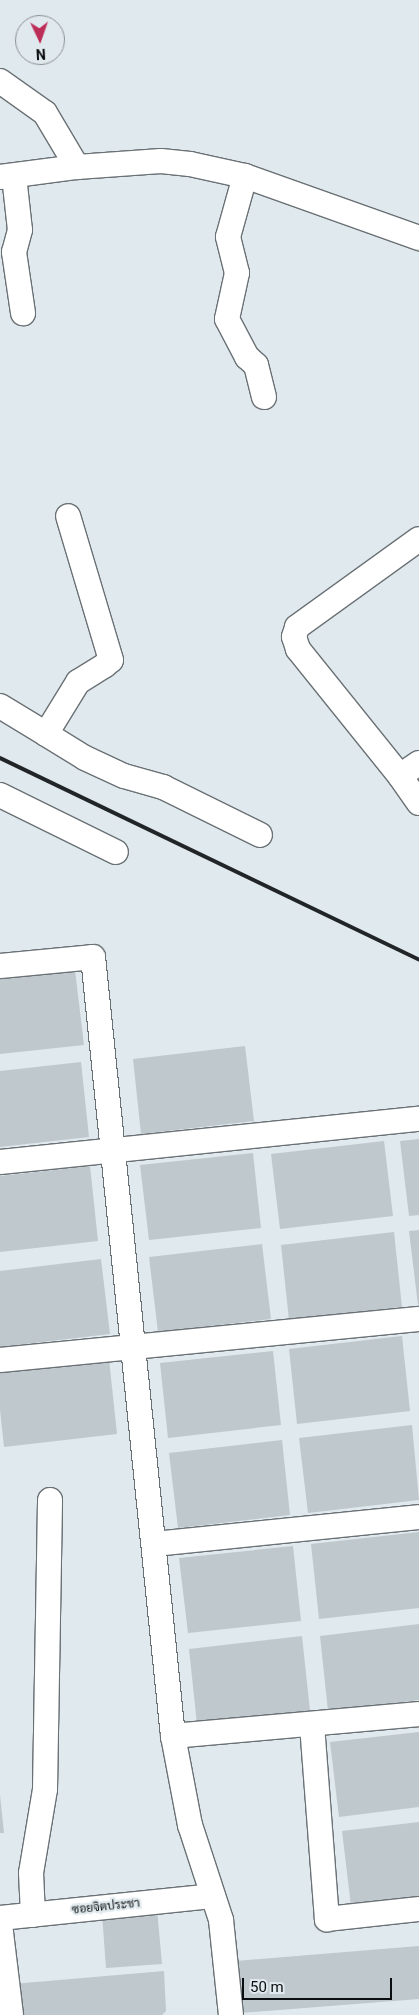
<!DOCTYPE html>
<meta charset="utf-8">
<style>
body{margin:0}
#map{position:relative;width:419px;height:2015px;overflow:hidden;background:#e0e9ed;font-family:Roboto,Sarabun,sans-serif}
div>[style]{position:absolute}
[style*='--x']{left:calc(var(--x)*1px);top:calc(var(--y)*1px);width:calc(var(--w)*1px);rotate:calc(var(--a)*1deg)}
.building>*{inset:0;background:#bfc8cc}
.roads{filter:drop-shadow(1px 0 #6a7175) drop-shadow(-1px 0 #6a7175) drop-shadow(0 1px #6a7175) drop-shadow(0 -1px #6a7175)}
.street>*{height:24px;margin:-12px;padding:0 12px;transform-origin:12px;border-radius:12px;background:#fff}
.rail>*{height:4px;margin:-2px;padding:0 2px;transform-origin:2px;border-radius:2px;background:#212527}
span{translate:-50% -50%;white-space:nowrap;text-align:center;line-height:1.15;-webkit-text-stroke:4.5px #e0e9ed;paint-order:stroke}
.street-label{font-size:12px;color:#0b0e10}
.north{position:absolute;left:15px;top:15px;width:50px;height:50px;box-sizing:border-box;background:#e0e9ed;border:1px solid #8b9195;border-radius:50%;rotate:177deg;font-size:14px;font-weight:700;line-height:20px;text-align:center;color:#0b0e10}
.north::after{content:'';display:block;margin:auto;width:18px;height:22px;background:#bc2d58;clip-path:polygon(50% 0,100% 100%,50% 72%,0 100%)}
.scale{position:absolute;left:242px;top:1978px;width:150px;height:22px;box-sizing:border-box;border:2px solid #0b0e10;border-top:0;padding-left:6px;font-size:15px;line-height:18px;white-space:nowrap;color:#0b0e10;-webkit-text-stroke:4px #e0e9ed;paint-order:stroke}
</style>
<div id="map">
<div class="building">
<i style="clip-path:polygon(75px 970px,84px 1045px,0 1054px,0 978px)"></i>
<i style="clip-path:polygon(245px 1046px,254px 1121px,141px 1134px,133px 1059px)"></i>
<i style="clip-path:polygon(81px 1062px,89px 1137px,0 1147px,0 1071px)"></i>
<i style="clip-path:polygon(419px 1139px,419px 1215px,409px 1216px,400px 1141px)"></i>
<i style="clip-path:polygon(384px 1141px,393px 1216px,280px 1229px,271px 1154px)"></i>
<i style="clip-path:polygon(253px 1153px,261px 1228px,149px 1240px,140px 1165px)"></i>
<i style="clip-path:polygon(90px 1166px,98px 1241px,0 1252px,0 1176px)"></i>
<i style="clip-path:polygon(419px 1230px,419px 1304px,418px 1305px,409px 1231px)"></i>
<i style="clip-path:polygon(394px 1232px,402px 1307px,289px 1320px,281px 1245px)"></i>
<i style="clip-path:polygon(262px 1244px,271px 1319px,158px 1332px,149px 1257px)"></i>
<i style="clip-path:polygon(101px 1259px,110px 1334px,0 1347px,0 1271px)"></i>
<i style="clip-path:polygon(402px 1336px,410px 1411px,297px 1424px,289px 1349px)"></i>
<i style="clip-path:polygon(273px 1351px,281px 1425px,168px 1438px,160px 1363px)"></i>
<i style="clip-path:polygon(109px 1359px,117px 1434px,4px 1447px,0 1410px,0 1372px)"></i>
<i style="clip-path:polygon(412px 1425px,419px 1500px,308px 1513px,299px 1438px)"></i>
<i style="clip-path:polygon(282px 1440px,290px 1515px,178px 1528px,169px 1453px)"></i>
<i style="clip-path:polygon(419px 1532px,419px 1608px,319px 1619px,311px 1544px)"></i>
<i style="clip-path:polygon(293px 1546px,301px 1621px,188px 1633px,179px 1558px)"></i>
<i style="clip-path:polygon(419px 1624px,419px 1700px,328px 1711px,320px 1636px)"></i>
<i style="clip-path:polygon(302px 1636px,310px 1711px,197px 1724px,189px 1649px)"></i>
<i style="clip-path:polygon(419px 1732px,419px 1807px,339px 1817px,330px 1742px)"></i>
<i style="clip-path:polygon(0 1795px,4px 1833px,0 1833px)"></i>
<i style="clip-path:polygon(419px 1822px,419px 1898px,351px 1906px,342px 1831px)"></i>
<i style="clip-path:polygon(157px 1909px,162px 1964px,106px 1968px,102px 1914px)"></i>
<i style="clip-path:polygon(419px 1946px,419px 1999px,240px 2013px,236px 1961px)"></i>
<i style="clip-path:polygon(164px 1971px,166px 2011px,162px 2015px,16px 2015px,13px 1984px)"></i>
</div>
<div class="roads">
<div class="street">
<i style="--x:0;--y:81;--w:55;--a:35.4"></i>
<i style="--x:45;--y:113;--w:63;--a:59.3"></i>
<i style="--x:14;--y:176;--w:54;--a:83.7"></i>
<i style="--x:20;--y:230;--w:23;--a:105"></i>
<i style="--x:14;--y:252;--w:62;--a:81.6"></i>
<i style="--x:245;--y:176;--w:63;--a:105.6"></i>
<i style="--x:228;--y:237;--w:37;--a:76"></i>
<i style="--x:237;--y:273;--w:47;--a:102.3"></i>
<i style="--x:227;--y:319;--w:43;--a:62.2"></i>
<i style="--x:247;--y:357;--w:12;--a:42"></i>
<i style="--x:256;--y:365;--w:33;--a:76"></i>
<i style="--x:0;--y:177;--w:78;--a:-7.4"></i>
<i style="--x:77;--y:167;--w:84;--a:-4.1"></i>
<i style="--x:161;--y:161;--w:29;--a:6"></i>
<i style="--x:190;--y:164;--w:56;--a:12.3"></i>
<i style="--x:245;--y:176;--w:185;--a:19.6"></i>
<i style="--x:0;--y:706;--w:54;--a:31.3"></i>
<i style="--x:46;--y:734;--w:61;--a:-58.4"></i>
<i style="--x:78;--y:682;--w:31;--a:-32"></i>
<i style="--x:104;--y:666;--w:9;--a:-41"></i>
<i style="--x:111;--y:660;--w:150;--a:-106.6"></i>
<i style="--x:46;--y:734;--w:46;--a:31.6"></i>
<i style="--x:85;--y:758;--w:43;--a:24.8"></i>
<i style="--x:124;--y:776;--w:41;--a:15.8"></i>
<i style="--x:163;--y:787;--w:108;--a:26.3"></i>
<i style="--x:419;--y:763;--w:23;--a:146"></i>
<i style="--x:400;--y:776;--w:33;--a:55"></i>
<i style="--x:400;--y:776;--w:163;--a:-128.8"></i>
<i style="--x:298;--y:649;--w:13;--a:-108"></i>
<i style="--x:294;--y:637;--w:10;--a:-73"></i>
<i style="--x:297;--y:627;--w:150;--a:-35.8"></i>
<i style="--x:0;--y:795;--w:129;--a:26.2"></i>
<i style="--x:0;--y:966;--w:93;--a:-5.5"></i>
<i style="--x:93;--y:957;--w:783;--a:84.14"></i>
<i style="--x:173;--y:1736;--w:91;--a:79.2"></i>
<i style="--x:190;--y:1825;--w:100;--a:71.9"></i>
<i style="--x:221;--y:1920;--w:96;--a:84"></i>
<i style="--x:0;--y:1162;--w:421;--a:-5.9"></i>
<i style="--x:0;--y:1360;--w:421;--a:-5.6"></i>
<i style="--x:154;--y:1544;--w:266;--a:-5.8"></i>
<i style="--x:312;--y:1725;--w:195;--a:85.6"></i>
<i style="--x:327;--y:1919;--w:93;--a:-6.2"></i>
<i style="--x:173;--y:1736;--w:247;--a:-5.1"></i>
<i style="--x:33;--y:1915;--w:42;--a:-92.7"></i>
<i style="--x:31;--y:1873;--w:85;--a:-80.5"></i>
<i style="--x:45;--y:1789;--w:289;--a:-89"></i>
<i style="--x:0;--y:1918;--w:213;--a:-5.9"></i>
<i style="--x:0;--y:1924;--w:92;--a:83.1"></i>
</div>
</div>
<div class="rail">
<i style="--x:0;--y:758;--w:465;--a:25.7"></i>
</div>
<div class="street-label">
<span style="left:106px;top:1907px;rotate:-6deg">ซอยจิตประชา</span>
</div>
<div class="north">N</div>
<div class="scale">50 m</div>
</div>
